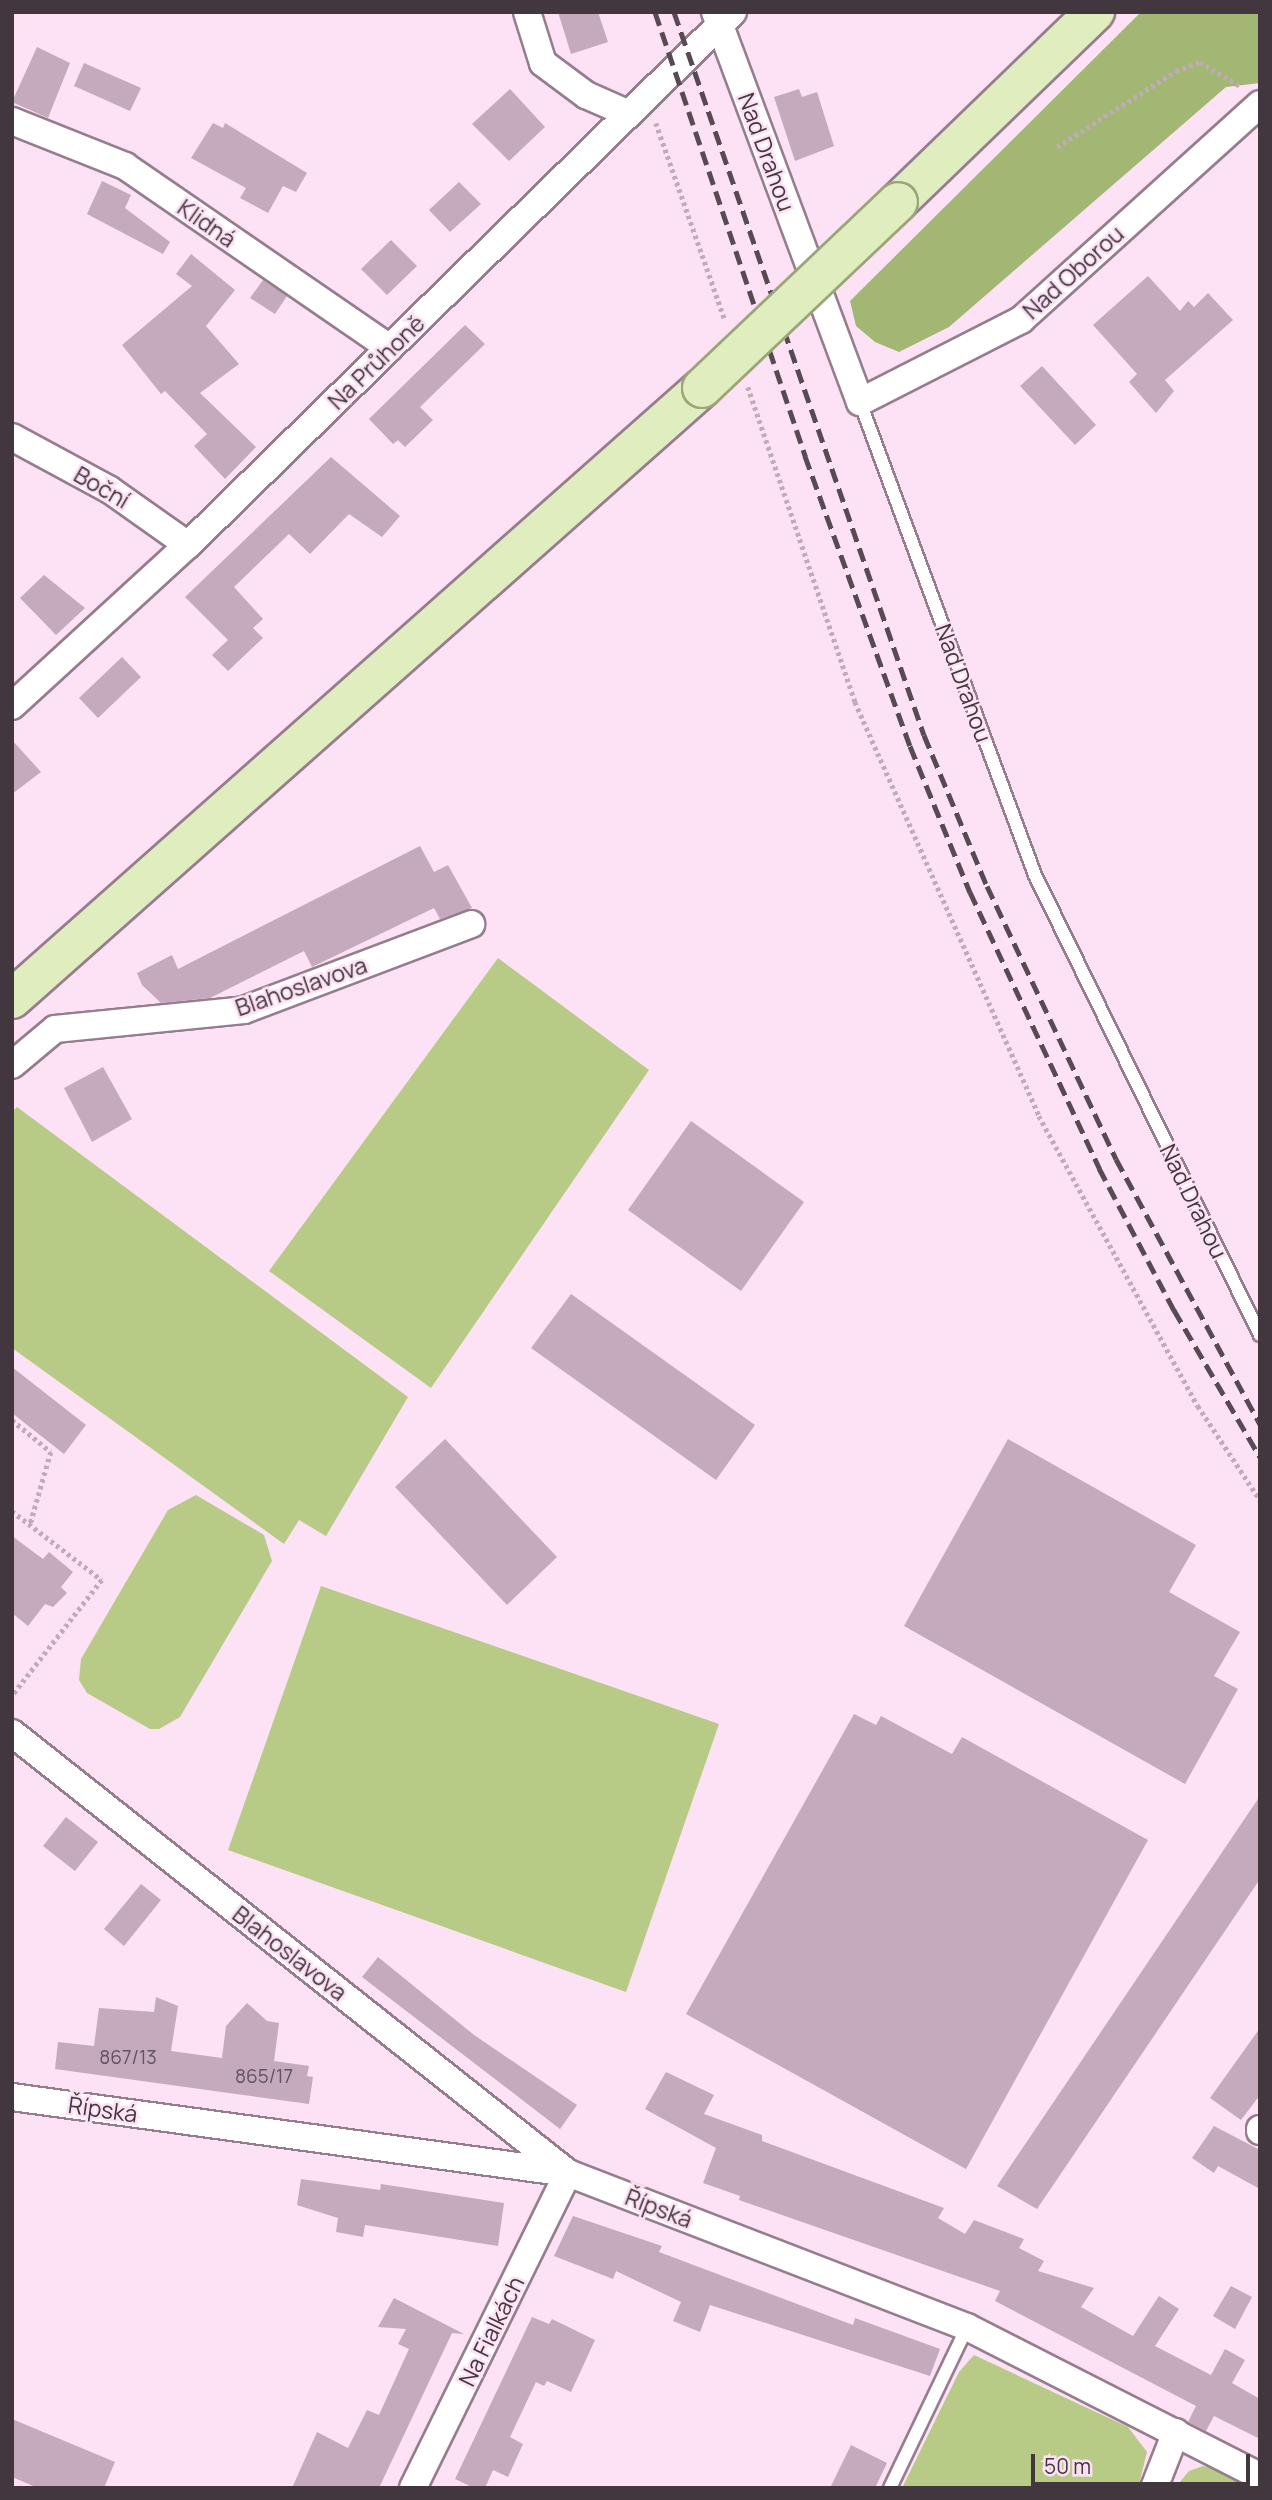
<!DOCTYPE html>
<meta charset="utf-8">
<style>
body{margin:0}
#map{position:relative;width:1272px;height:2500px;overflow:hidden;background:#fde1f4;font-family:Manrope,sans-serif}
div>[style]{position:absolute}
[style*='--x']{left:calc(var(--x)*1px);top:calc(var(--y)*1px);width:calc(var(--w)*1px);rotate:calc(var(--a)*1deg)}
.green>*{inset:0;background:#b7cb87}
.forest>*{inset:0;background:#a3b774}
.building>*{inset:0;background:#c4aabc}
.path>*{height:4.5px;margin-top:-2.25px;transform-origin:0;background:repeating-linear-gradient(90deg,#c1aaba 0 3.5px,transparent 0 7px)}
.roads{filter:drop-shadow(2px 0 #967d8e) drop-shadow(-2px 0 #967d8e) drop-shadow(0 2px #967d8e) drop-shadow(0 -2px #967d8e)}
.service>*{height:12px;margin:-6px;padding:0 6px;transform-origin:6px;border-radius:6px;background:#fff}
.minor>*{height:26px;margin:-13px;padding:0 13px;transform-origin:13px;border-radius:13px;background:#fff}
.primary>*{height:38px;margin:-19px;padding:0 19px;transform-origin:19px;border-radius:19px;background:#dfedbf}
.rail>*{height:5px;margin-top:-2.5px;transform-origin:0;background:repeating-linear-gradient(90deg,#574a53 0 14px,transparent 0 21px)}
.bridges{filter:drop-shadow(2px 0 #9aa677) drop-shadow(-2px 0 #9aa677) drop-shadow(0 2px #9aa677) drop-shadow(0 -2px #9aa677)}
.primary-bridge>*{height:38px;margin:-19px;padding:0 19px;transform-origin:19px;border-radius:19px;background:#dfedbf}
span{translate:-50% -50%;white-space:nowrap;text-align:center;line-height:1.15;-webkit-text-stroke:5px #fde1f4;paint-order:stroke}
.number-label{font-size:19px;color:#62545e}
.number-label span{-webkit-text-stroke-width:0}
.street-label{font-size:23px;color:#42373e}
.frame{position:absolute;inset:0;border:14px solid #42373e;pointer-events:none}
.scale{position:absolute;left:1031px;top:2454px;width:219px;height:32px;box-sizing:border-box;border:4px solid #42373e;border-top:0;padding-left:9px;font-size:21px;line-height:24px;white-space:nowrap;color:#42373e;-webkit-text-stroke:5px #fde1f4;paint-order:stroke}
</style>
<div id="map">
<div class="green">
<i style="clip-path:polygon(498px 958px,649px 1070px,431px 1388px,269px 1271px)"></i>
<i style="clip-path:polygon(17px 1107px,408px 1397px,326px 1536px,299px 1520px,284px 1544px,12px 1348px,12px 1112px)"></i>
<i style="clip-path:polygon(196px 1495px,264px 1535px,272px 1561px,180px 1717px,159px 1729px,150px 1729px,87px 1693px,79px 1680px,81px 1659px,168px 1510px)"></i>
<i style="clip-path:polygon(321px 1586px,719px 1724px,626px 1992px,228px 1850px)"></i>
<i style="clip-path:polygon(974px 2355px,1128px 2427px,1147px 2452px,1138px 2488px,902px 2488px,959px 2372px)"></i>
<i style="clip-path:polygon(1203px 2466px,1229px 2471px,1259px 2488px,1175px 2488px,1189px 2471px)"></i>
</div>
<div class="forest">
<i style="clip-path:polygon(1141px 12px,1260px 12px,1260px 83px,1226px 87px,949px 327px,899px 352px,875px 342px,856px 326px,850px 301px)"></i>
</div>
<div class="building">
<i style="clip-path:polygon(558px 12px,598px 12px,608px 42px,571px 54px)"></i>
<i style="clip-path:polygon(37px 47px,70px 63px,48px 118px,12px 102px)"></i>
<i style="clip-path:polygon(84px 63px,141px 88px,130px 111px,74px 86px)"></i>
<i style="clip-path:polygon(510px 89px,545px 127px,509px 161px,472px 124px)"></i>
<i style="clip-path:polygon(799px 89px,802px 97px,817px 92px,834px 146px,795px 161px,774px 97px)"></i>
<i style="clip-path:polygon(213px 123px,223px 128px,225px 123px,307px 173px,296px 192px,283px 186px,268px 213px,240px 198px,246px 188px,191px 158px)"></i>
<i style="clip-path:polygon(102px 181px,131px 195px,125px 208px,170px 242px,163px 254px,87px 214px)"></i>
<i style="clip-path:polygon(459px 182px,481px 204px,450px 232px,429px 210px)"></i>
<i style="clip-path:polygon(391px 240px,417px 266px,387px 295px,361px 269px)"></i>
<i style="clip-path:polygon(191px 254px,235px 290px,206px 326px,239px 364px,200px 393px,256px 447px,225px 479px,194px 446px,207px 434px,165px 391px,161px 394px,122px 345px,192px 286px,176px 274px)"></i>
<i style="clip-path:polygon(1148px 276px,1180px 311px,1188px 301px,1194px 307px,1208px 293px,1233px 320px,1165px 380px,1174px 391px,1156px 413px,1129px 382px,1137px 374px,1093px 325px)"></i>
<i style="clip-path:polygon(263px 280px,287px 296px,275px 314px,250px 298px)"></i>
<i style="clip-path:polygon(465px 325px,485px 344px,420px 407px,433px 420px,405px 447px,398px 440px,393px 444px,369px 419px)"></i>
<i style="clip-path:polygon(1042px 366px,1096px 425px,1075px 445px,1020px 386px)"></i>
<i style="clip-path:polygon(331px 457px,400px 516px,382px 537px,349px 514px,310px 554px,289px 534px,234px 587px,263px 619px,253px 628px,263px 638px,228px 671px,212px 655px,228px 640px,185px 597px)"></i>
<i style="clip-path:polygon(44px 575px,85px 608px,56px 635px,20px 598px)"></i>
<i style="clip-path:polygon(122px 657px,141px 677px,98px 718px,79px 698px)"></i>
<i style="clip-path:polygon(12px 740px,41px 772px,12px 794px)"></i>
<i style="clip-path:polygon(420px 846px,434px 872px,448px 865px,472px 908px,440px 919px,434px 908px,312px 967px,304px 951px,210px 998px,161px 1003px,142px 985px,137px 973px,172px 955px,178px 969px)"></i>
<i style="clip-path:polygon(103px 1067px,132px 1119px,92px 1142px,64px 1088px)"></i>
<i style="clip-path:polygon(691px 1121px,804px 1202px,741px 1291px,628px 1210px)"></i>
<i style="clip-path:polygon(571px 1294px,755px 1425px,716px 1480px,531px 1348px)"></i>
<i style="clip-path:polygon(12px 1367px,86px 1425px,64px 1454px,12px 1413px)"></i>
<i style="clip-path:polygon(445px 1439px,557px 1557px,507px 1605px,395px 1487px)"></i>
<i style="clip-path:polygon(1008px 1439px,1196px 1545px,1169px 1592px,1240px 1632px,1214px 1676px,1238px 1689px,1185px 1784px,904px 1626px)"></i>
<i style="clip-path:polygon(12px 1536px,43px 1559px,49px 1552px,73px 1572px,61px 1587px,67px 1593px,53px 1607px,45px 1604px,28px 1626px,12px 1613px)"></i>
<i style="clip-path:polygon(854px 1714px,876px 1725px,881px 1716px,952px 1754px,962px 1737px,1148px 1840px,966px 2169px,686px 2014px)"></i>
<i style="clip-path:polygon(1260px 1796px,1260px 1879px,1037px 2209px,997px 2186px)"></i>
<i style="clip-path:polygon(66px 1817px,98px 1842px,75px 1871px,43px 1846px)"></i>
<i style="clip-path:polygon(141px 1884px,161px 1900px,124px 1946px,104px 1929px)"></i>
<i style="clip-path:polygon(378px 1957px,474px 2035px,577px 2105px,560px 2129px,362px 1977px)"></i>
<i style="clip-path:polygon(156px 1997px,178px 2006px,171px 2051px,222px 2058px,226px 2026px,247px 2003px,267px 2021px,279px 2023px,274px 2061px,309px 2066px,307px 2076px,313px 2077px,309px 2104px,55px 2069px,58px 2042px,94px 2046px,99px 2008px,154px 2012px)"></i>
<i style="clip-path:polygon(1260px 2028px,1260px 2095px,1241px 2120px,1210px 2098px)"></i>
<i style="clip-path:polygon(666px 2072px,714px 2095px,704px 2114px,762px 2135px,762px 2141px,944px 2208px,938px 2218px,965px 2234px,974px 2220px,1024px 2239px,1019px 2248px,1044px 2261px,1038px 2271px,1094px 2288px,1081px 2307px,1133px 2336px,1159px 2296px,1179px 2309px,1155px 2346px,1211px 2375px,1225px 2349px,1245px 2360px,1232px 2383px,1260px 2399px,1260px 2439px,1214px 2416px,1206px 2431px,1188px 2422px,1196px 2406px,995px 2301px,1000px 2291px,739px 2200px,740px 2196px,703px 2183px,716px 2148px,645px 2109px)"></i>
<i style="clip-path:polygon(1214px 2126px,1260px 2150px,1260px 2189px,1218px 2166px,1214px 2173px,1192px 2158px)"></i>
<i style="clip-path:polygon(301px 2179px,380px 2190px,381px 2184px,504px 2203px,498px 2246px,365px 2225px,363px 2237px,336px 2232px,338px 2218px,297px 2205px)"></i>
<i style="clip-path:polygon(573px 2216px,662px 2246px,659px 2252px,853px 2325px,855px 2318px,940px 2349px,930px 2376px,710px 2305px,700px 2332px,673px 2321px,681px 2302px,616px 2271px,613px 2279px,554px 2256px)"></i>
<i style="clip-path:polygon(1231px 2286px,1252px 2297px,1235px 2329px,1213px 2316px)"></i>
<i style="clip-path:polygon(394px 2298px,464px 2334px,452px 2333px,379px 2488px,292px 2488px,317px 2432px,348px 2448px,367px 2410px,379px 2415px,409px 2349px,398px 2344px,406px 2329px,378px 2327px)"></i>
<i style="clip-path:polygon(532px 2317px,549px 2324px,552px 2319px,595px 2340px,571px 2392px,547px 2381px,544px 2386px,536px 2382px,510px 2437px,523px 2444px,508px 2477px,493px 2470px,485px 2488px,474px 2488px,455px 2479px)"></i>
<i style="clip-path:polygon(12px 2419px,115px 2462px,104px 2488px,38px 2488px,12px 2477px)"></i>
<i style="clip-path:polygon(851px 2445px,887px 2463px,875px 2488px,830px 2488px)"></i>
</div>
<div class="path">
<i style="--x:656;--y:123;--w:209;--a:70.7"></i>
<i style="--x:1057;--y:147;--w:141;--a:-32.6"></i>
<i style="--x:1176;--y:71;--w:26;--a:-21"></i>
<i style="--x:1200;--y:62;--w:47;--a:31"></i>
<i style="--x:748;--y:387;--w:333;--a:71.2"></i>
<i style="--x:855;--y:702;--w:453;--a:66"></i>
<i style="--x:1039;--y:1116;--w:331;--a:61.3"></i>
<i style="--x:1198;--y:1406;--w:113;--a:56.6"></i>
<i style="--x:12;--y:1420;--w:50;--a:39.4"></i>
<i style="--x:51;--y:1452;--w:76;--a:106"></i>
<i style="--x:12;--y:1511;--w:113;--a:37.5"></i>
<i style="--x:102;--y:1580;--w:147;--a:127.8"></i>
</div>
<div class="roads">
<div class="service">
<i style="--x:860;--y:402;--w:504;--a:69.7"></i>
<i style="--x:1035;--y:875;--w:512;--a:63.94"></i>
<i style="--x:890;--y:2488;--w:178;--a:-64.4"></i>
</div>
<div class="minor">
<i style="--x:527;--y:12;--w:53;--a:72.6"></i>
<i style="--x:543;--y:63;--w:54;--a:36.7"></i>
<i style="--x:586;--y:95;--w:45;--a:23.7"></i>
<i style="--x:715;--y:12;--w:416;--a:69.6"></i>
<i style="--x:860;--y:402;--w:181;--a:-27"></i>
<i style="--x:1021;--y:320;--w:322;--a:-42.1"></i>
<i style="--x:12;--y:121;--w:122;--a:21.7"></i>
<i style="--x:125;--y:166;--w:321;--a:34.5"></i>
<i style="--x:12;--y:437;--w:111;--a:28.4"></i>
<i style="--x:110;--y:490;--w:95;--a:35.2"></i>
<i style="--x:12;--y:706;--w:239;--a:-42.5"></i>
<i style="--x:188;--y:545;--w:762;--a:-44.36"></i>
<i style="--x:12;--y:1065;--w:56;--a:-39.9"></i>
<i style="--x:55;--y:1029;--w:190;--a:-5.7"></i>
<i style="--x:244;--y:1010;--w:243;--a:-20.7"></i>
<i style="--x:12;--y:1733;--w:709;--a:38.36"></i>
<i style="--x:568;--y:2173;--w:351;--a:116.2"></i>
<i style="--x:12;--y:2097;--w:561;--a:7.78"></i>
<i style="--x:568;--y:2173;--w:428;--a:21.1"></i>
<i style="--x:967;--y:2327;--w:329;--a:27"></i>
<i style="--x:1260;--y:2129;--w:2;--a:90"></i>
<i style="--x:1154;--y:2488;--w:60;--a:-68.6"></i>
</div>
<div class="primary">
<i style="--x:898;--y:202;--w:274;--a:-44"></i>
<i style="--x:12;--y:999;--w:922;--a:-41.53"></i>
</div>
</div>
<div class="rail">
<i style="--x:655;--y:12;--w:469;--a:71.3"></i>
<i style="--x:805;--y:456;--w:308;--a:70.1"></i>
<i style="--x:910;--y:746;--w:158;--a:67.7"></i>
<i style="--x:970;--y:892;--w:305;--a:64.9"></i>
<i style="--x:1099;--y:1168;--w:161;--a:62.2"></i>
<i style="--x:1174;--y:1310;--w:170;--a:59.7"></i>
<i style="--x:674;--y:12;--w:765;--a:70.93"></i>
<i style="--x:924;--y:735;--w:164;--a:67.4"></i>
<i style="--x:987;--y:886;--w:302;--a:64.7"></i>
<i style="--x:1116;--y:1159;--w:302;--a:61.5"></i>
</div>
<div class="bridges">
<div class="primary-bridge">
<i style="--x:702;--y:388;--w:270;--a:-43.5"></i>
</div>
</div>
<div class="number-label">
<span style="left:128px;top:2058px">867/13</span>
<span style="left:264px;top:2077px">865/17</span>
</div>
<div class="street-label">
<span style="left:767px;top:152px;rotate:70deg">Nad Drahou</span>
<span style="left:207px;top:223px;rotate:35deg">Klidná</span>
<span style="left:1073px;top:272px;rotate:-42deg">Nad Oborou</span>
<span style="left:376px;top:362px;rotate:-44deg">Na Průhoně</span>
<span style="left:102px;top:487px;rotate:30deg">Boční</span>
<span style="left:964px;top:683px;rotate:70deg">Nad Drahou</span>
<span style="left:301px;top:986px;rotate:-19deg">Blahoslavova</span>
<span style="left:1194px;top:1201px;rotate:64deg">Nad Drahou</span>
<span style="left:290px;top:1953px;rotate:38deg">Blahoslavova</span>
<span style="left:103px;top:2109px;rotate:8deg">Řípská</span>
<span style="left:659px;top:2208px;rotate:21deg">Řípská</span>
<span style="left:491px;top:2331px;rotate:-64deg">Na Fialkách</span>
</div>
<div class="frame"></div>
<div class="scale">50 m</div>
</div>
